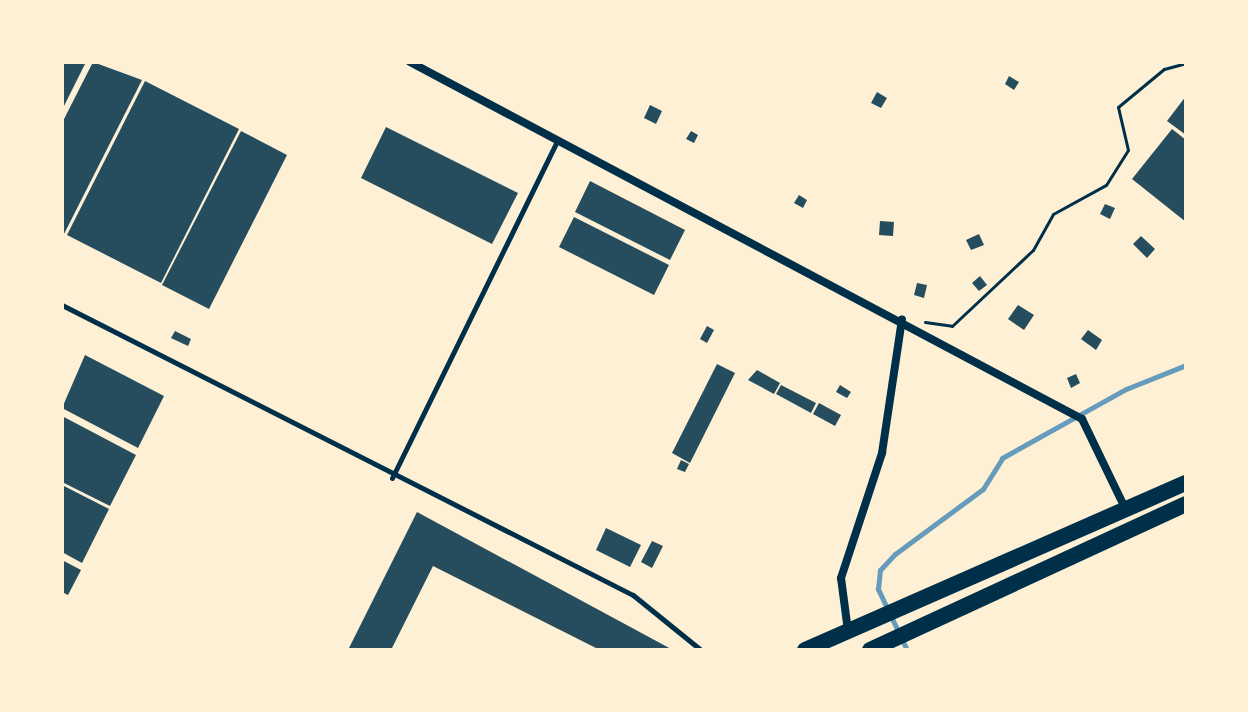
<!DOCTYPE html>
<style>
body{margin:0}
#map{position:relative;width:1248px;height:712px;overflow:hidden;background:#fdf0d5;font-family:"PT Sans Narrow",sans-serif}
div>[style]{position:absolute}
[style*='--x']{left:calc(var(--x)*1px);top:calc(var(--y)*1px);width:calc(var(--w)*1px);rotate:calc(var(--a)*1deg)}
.stream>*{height:5px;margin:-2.5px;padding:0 2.5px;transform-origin:2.5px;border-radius:2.5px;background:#669bbc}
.building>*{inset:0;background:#264d5e}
.path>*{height:3px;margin:-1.5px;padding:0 1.5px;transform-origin:1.5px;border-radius:1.5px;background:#003049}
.service>*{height:5px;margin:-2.5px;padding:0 2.5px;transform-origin:2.5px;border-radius:2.5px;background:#003049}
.minor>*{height:8px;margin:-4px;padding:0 4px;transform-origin:4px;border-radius:4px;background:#003049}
.trunk>*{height:16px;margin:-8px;padding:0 8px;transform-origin:8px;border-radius:8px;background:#003049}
span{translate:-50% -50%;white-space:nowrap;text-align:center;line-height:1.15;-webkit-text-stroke:8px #fdf0d5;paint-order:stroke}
.frame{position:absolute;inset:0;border:64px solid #fdf0d5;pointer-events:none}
</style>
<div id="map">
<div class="stream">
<i style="--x:907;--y:650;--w:68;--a:-115.4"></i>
<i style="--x:878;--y:589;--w:19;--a:-84"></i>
<i style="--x:880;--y:570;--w:22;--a:-47"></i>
<i style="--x:895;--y:554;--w:109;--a:-36.5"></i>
<i style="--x:983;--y:489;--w:36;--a:-58"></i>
<i style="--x:1002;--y:458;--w:142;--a:-29.1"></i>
<i style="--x:1126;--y:389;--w:65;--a:-21.8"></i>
</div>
<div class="building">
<i style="clip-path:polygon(62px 62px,86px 62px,62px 110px)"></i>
<i style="clip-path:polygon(93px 62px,142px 80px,64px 234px,62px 123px)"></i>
<i style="clip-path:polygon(1009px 76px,1019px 82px,1014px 90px,1005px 84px)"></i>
<i style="clip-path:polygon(145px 81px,239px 129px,161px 283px,67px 235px)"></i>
<i style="clip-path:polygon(877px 92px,887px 98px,881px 108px,871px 103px)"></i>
<i style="clip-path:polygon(1186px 96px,1186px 135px,1167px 121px)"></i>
<i style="clip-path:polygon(650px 105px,662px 111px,656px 124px,644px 118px)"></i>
<i style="clip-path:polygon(386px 127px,518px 193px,492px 244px,361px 178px)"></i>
<i style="clip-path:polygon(1172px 129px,1186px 140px,1186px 222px,1132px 179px)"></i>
<i style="clip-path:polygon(241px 131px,287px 155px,209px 309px,162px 285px)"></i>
<i style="clip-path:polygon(691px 131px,698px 135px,694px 143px,686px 139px)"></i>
<i style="clip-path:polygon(590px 181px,685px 230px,670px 260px,575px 212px)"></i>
<i style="clip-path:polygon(799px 195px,807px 200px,803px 208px,794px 203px)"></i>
<i style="clip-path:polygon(1105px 204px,1115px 208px,1110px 219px,1100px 214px)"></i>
<i style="clip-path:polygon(574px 217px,669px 265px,654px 295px,559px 247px)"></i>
<i style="clip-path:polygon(880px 221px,894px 222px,893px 236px,879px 235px)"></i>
<i style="clip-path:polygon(979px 234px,984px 245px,971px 250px,966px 240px)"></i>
<i style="clip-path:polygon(1141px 236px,1155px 249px,1147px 258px,1133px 244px)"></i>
<i style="clip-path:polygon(980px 276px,987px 285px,979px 291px,972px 283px)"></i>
<i style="clip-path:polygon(917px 283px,927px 285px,924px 298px,914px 295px)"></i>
<i style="clip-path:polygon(1018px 305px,1034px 315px,1024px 330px,1008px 319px)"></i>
<i style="clip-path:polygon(707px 326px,714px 330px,707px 343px,700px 339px)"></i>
<i style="clip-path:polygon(1088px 330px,1102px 340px,1096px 350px,1081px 339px)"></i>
<i style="clip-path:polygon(175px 331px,191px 339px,188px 346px,171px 338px)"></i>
<i style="clip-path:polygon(85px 355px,164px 396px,138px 448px,62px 408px)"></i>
<i style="clip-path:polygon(717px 364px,735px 373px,690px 463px,672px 453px)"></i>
<i style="clip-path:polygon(757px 370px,780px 383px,774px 394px,748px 380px)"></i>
<i style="clip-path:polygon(1076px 374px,1080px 383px,1071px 388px,1067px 378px)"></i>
<i style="clip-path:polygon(781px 385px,816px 403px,811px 413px,776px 394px)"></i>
<i style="clip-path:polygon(840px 385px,851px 392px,847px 398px,836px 392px)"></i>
<i style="clip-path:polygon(819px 403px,841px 415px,835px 426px,813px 414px)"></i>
<i style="clip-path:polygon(62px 416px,136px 455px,110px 506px,62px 482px)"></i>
<i style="clip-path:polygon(681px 460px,689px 464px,685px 472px,677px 469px)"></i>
<i style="clip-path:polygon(62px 485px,109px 509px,82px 563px,62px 552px)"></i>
<i style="clip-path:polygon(417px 512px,673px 650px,600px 650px,433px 566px,391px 650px,348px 650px)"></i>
<i style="clip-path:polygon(606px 528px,641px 545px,630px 567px,596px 550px)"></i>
<i style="clip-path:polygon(652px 541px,663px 546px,652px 568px,641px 562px)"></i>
<i style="clip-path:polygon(62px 560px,81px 570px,68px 595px,62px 592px)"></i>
</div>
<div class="path">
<i style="--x:925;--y:322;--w:27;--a:8"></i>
<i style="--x:952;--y:326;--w:111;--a:-43.2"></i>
<i style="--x:1033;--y:250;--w:41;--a:-60.9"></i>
<i style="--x:1053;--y:214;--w:60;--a:-28.7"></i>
<i style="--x:1106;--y:185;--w:41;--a:-57.8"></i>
<i style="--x:1128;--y:150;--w:44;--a:-103.1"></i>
<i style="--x:1118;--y:107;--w:60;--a:-39.6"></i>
<i style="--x:1164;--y:69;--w:23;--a:-15"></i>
</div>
<div class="service">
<i style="--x:62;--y:305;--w:640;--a:26.93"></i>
<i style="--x:633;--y:595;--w:87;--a:39"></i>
<i style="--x:392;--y:478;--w:377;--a:-63.9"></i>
</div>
<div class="minor">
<i style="--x:410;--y:62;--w:761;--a:27.98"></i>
<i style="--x:1082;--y:419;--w:99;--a:64.2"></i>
<i style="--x:848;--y:631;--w:53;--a:-97.5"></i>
<i style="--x:841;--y:578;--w:132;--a:-71.8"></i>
<i style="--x:882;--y:453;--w:135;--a:-81.5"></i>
</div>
<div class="trunk">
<i style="--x:805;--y:650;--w:416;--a:-23.7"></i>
<i style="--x:870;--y:650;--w:348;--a:-24.8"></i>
</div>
<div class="frame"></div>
</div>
